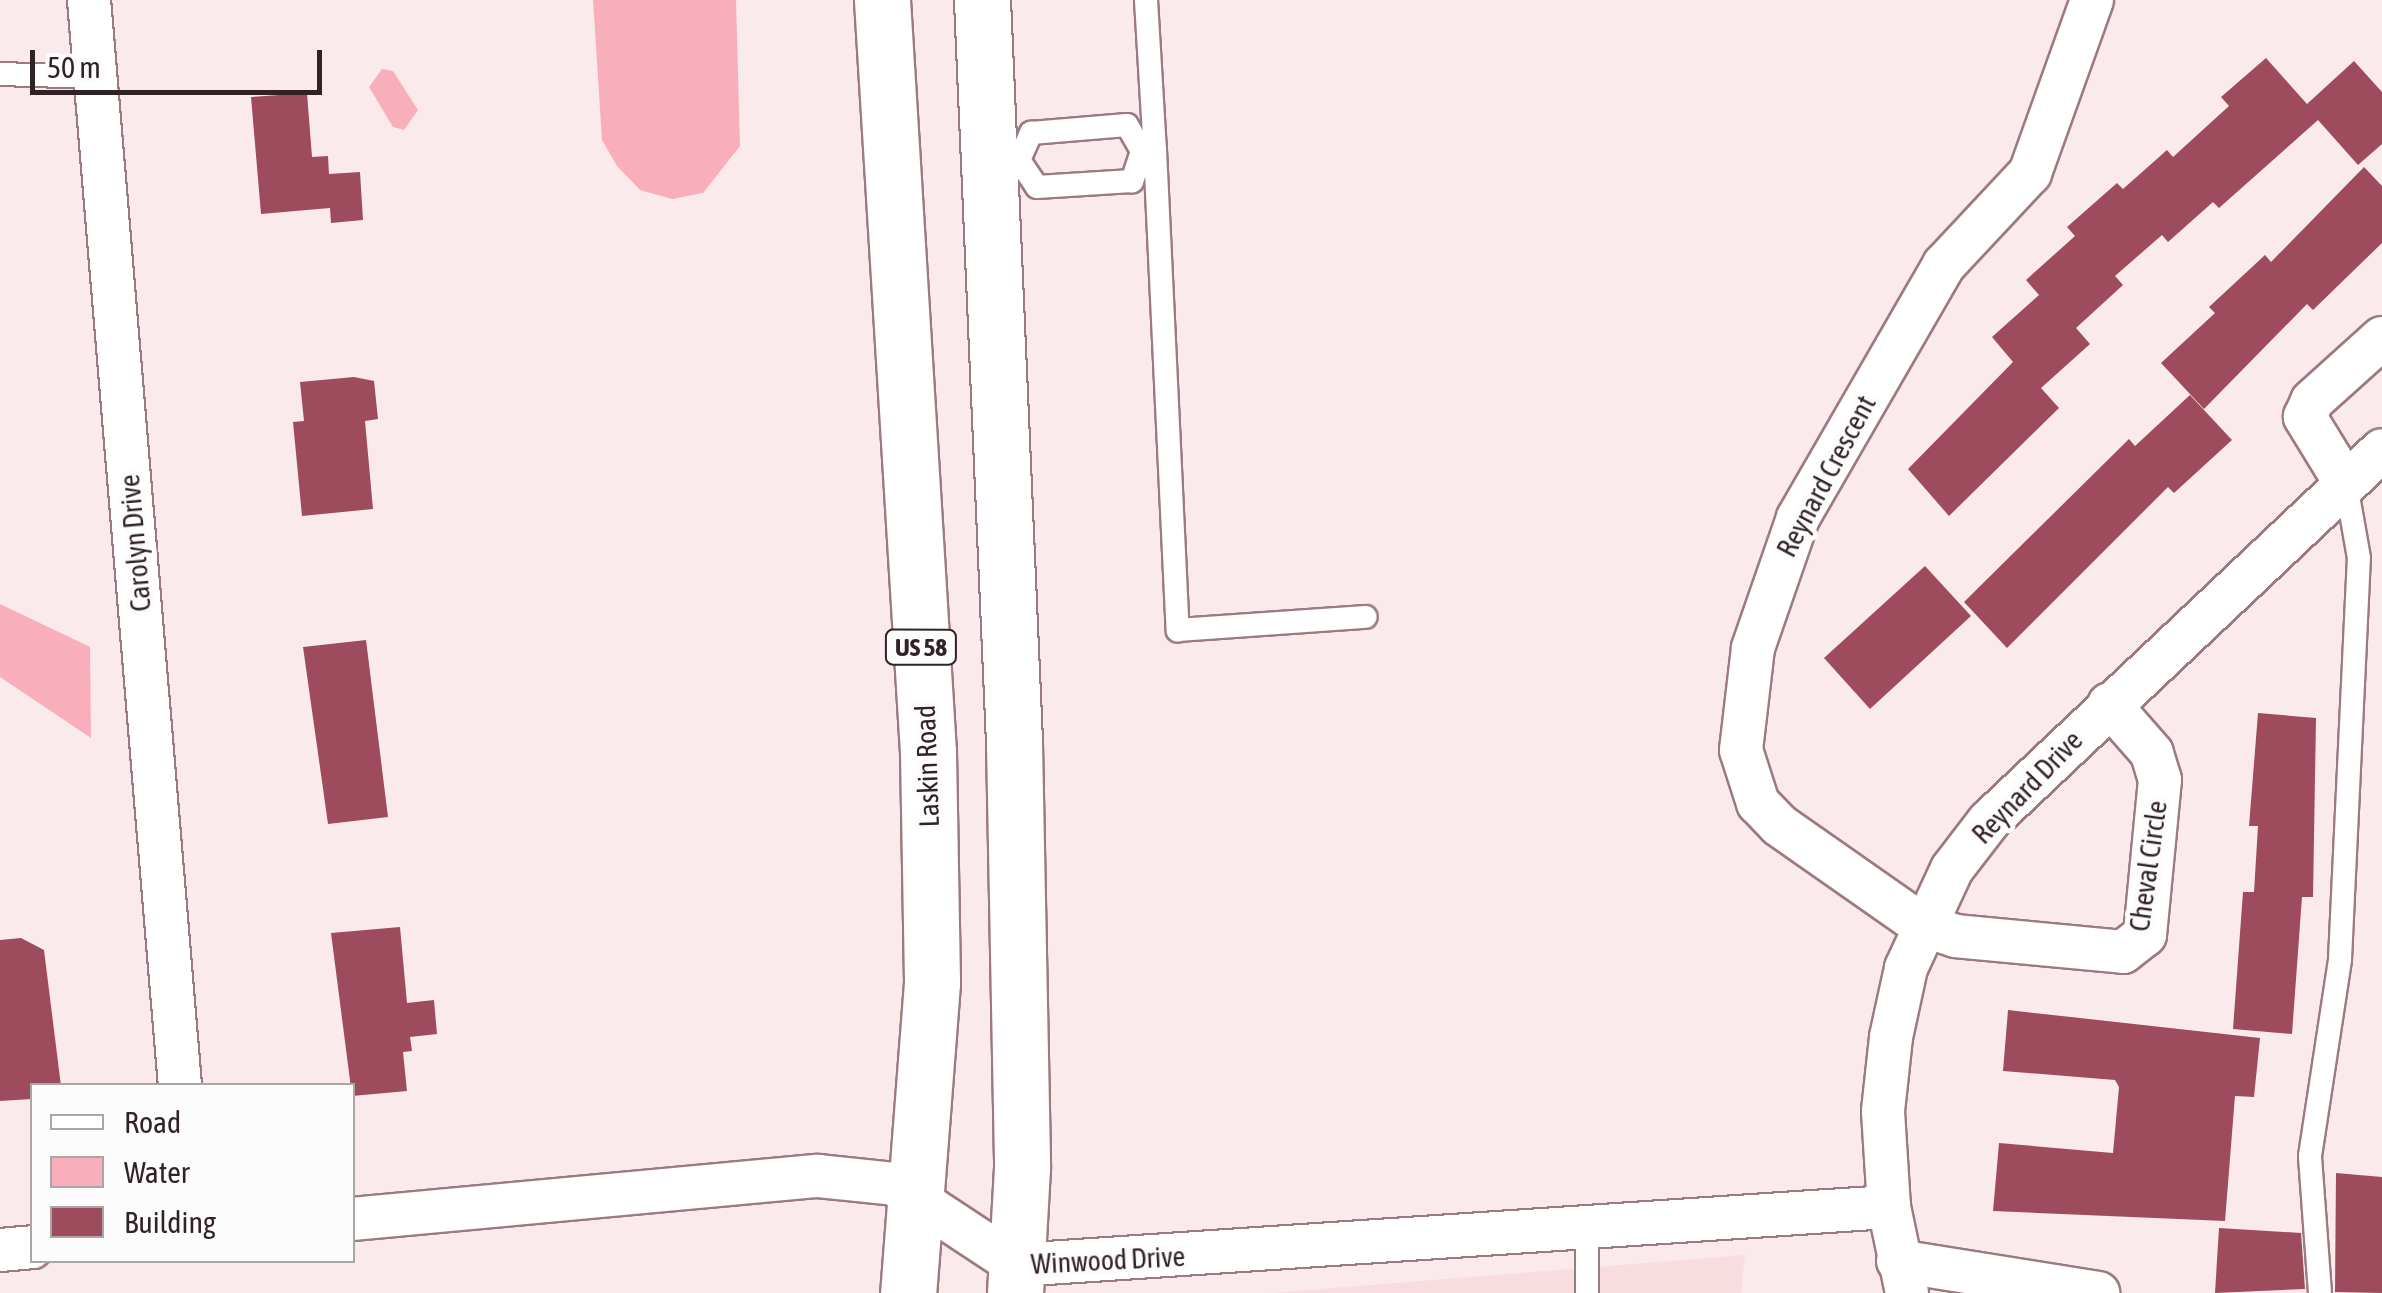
<!DOCTYPE html>
<style>
body{margin:0}
#map{position:relative;width:2382px;height:1293px;overflow:hidden;background:#faeaec;font-family:"Asap Condensed",sans-serif}
div>[style]{position:absolute}
[style*='--x']{left:calc(var(--x)*1px);top:calc(var(--y)*1px);width:calc(var(--w)*1px);rotate:calc(var(--a)*1deg)}
.built>*{inset:0;background:#f9dce0}
.water>*{inset:0;background:#f9afbb}
.building>*{inset:0;background:#9e4c5d}
.roads{filter:drop-shadow(2px 0 #9d7a7f) drop-shadow(-2px 0 #9d7a7f) drop-shadow(0 2px #9d7a7f) drop-shadow(0 -2px #9d7a7f)}
.lane>*{height:22px;margin:-11px;padding:0 11px;transform-origin:11px;border-radius:11px;background:#fff}
.street>*{height:42px;margin:-21px;padding:0 21px;transform-origin:21px;border-radius:21px;background:#fff}
.primary>*{height:55px;margin:-27.5px;padding:0 27.5px;transform-origin:27.5px;border-radius:27.5px;background:#fff}
span{translate:-50% -50%;white-space:nowrap;text-align:center;line-height:1.15;-webkit-text-stroke:10px #fcfcfc;paint-order:stroke}
.shield-label span{padding:2px 8px;background:#fcfcfc;border:2px solid;border-radius:8px;-webkit-text-stroke-width:0}
.shield-label{font-size:25px;color:#312225;font-weight:700}
.street-label{font-size:28px;color:#312225}
.legend{position:absolute;left:30px;top:1083px;width:325px;height:180px;box-sizing:border-box;background:#fcfcfc;border:2px solid #aba5a6;margin:0;padding:12px 18px;list-style:none;font-size:30px;color:#312225}
.legend li{display:flex;align-items:center;gap:20px;height:50px}
.legend b{width:50px;border:2px solid #aba5a6}
.scale{position:absolute;left:30px;top:50px;width:292px;height:45px;box-sizing:border-box;border:5px solid #312225;border-top:0;padding-left:12px;font-size:30px;line-height:35px;white-space:nowrap;color:#312225;-webkit-text-stroke:8px #fcfcfc;paint-order:stroke}
</style>
<div id="map">
<div class="built">
<i style="clip-path:polygon(1745px 1255px,1741px 1293px,1271px 1293px)"></i>
</div>
<div class="water">
<i style="clip-path:polygon(593px 0,736px 0,740px 146px,703px 193px,672px 199px,640px 190px,617px 166px,602px 140px)"></i>
<i style="clip-path:polygon(382px 69px,393px 71px,418px 110px,404px 130px,393px 127px,369px 87px)"></i>
<i style="clip-path:polygon(0 604px,90px 647px,91px 738px,0 677px)"></i>
</div>
<div class="building">
<i style="clip-path:polygon(2266px 58px,2307px 104px,2354px 61px,2382px 92px,2382px 144px,2358px 165px,2318px 120px,2219px 208px,2213px 202px,2168px 242px,2162px 235px,2115px 276px,2123px 285px,2076px 328px,2090px 344px,2041px 388px,2059px 408px,1949px 516px,1908px 469px,2013px 362px,1992px 337px,2039px 295px,2026px 280px,2075px 236px,2067px 227px,2117px 183px,2123px 189px,2167px 150px,2173px 157px,2229px 106px,2221px 97px)"></i>
<i style="clip-path:polygon(307px 93px,312px 157px,328px 156px,329px 174px,360px 172px,363px 220px,331px 223px,330px 208px,261px 214px,251px 97px)"></i>
<i style="clip-path:polygon(2364px 167px,2382px 186px,2382px 243px,2313px 310px,2307px 304px,2204px 409px,2161px 363px,2215px 313px,2209px 307px,2265px 255px,2271px 262px)"></i>
<i style="clip-path:polygon(354px 377px,374px 381px,378px 419px,365px 421px,373px 509px,302px 516px,293px 422px,304px 421px,300px 382px)"></i>
<i style="clip-path:polygon(2190px 395px,2232px 440px,2174px 493px,2168px 487px,2007px 648px,1964px 602px,2129px 439px,2135px 446px)"></i>
<i style="clip-path:polygon(1925px 566px,1971px 616px,1870px 709px,1824px 658px)"></i>
<i style="clip-path:polygon(366px 640px,388px 817px,328px 824px,303px 647px)"></i>
<i style="clip-path:polygon(2258px 713px,2316px 718px,2313px 897px,2302px 897px,2292px 1034px,2233px 1029px,2243px 892px,2254px 892px,2258px 826px,2249px 826px)"></i>
<i style="clip-path:polygon(400px 927px,407px 1003px,434px 1000px,437px 1034px,410px 1037px,412px 1051px,403px 1052px,407px 1091px,352px 1096px,331px 933px)"></i>
<i style="clip-path:polygon(21px 938px,44px 950px,61px 1086px,32px 1086px,32px 1099px,0 1101px,0 940px)"></i>
<i style="clip-path:polygon(2008px 1010px,2260px 1038px,2254px 1097px,2235px 1096px,2225px 1221px,1993px 1211px,1999px 1143px,2113px 1153px,2119px 1087px,2115px 1080px,2003px 1071px)"></i>
<i style="clip-path:polygon(2336px 1173px,2382px 1177px,2382px 1293px,2335px 1292px)"></i>
<i style="clip-path:polygon(2219px 1228px,2301px 1233px,2305px 1289px,2215px 1293px)"></i>
</div>
<div class="roads">
<div class="lane">
<i style="--x:1146;--y:0;--w:150;--a:86.6"></i>
<i style="--x:0;--y:74;--w:96;--a:1.8"></i>
<i style="--x:1127;--y:125;--w:30;--a:60"></i>
<i style="--x:1142;--y:151;--w:32;--a:108"></i>
<i style="--x:1132;--y:181;--w:95;--a:176.4"></i>
<i style="--x:1037;--y:187;--w:32;--a:-124"></i>
<i style="--x:1019;--y:160;--w:30;--a:-66"></i>
<i style="--x:1031;--y:133;--w:96;--a:-4.8"></i>
<i style="--x:1142;--y:151;--w:13;--a:-4"></i>
<i style="--x:1155;--y:150;--w:481;--a:87.3"></i>
<i style="--x:1178;--y:630;--w:188;--a:-4"></i>
<i style="--x:1587;--y:1224;--w:69;--a:90"></i>
<i style="--x:2320;--y:1293;--w:137;--a:-94.2"></i>
<i style="--x:2310;--y:1156;--w:199;--a:-81.3"></i>
<i style="--x:2340;--y:959;--w:401;--a:-87.3"></i>
<i style="--x:2359;--y:558;--w:75;--a:-100"></i>
</div>
<div class="street">
<i style="--x:89;--y:0;--w:1090;--a:85.21"></i>
<i style="--x:2092;--y:0;--w:184;--a:109.7"></i>
<i style="--x:2030;--y:173;--w:126;--a:133.1"></i>
<i style="--x:1944;--y:265;--w:292;--a:120"></i>
<i style="--x:1798;--y:518;--w:138;--a:109.1"></i>
<i style="--x:1753;--y:648;--w:103;--a:96.7"></i>
<i style="--x:1741;--y:750;--w:56;--a:72.2"></i>
<i style="--x:1758;--y:803;--w:30;--a:46"></i>
<i style="--x:1779;--y:825;--w:174;--a:35"></i>
<i style="--x:1922;--y:925;--w:35;--a:18"></i>
<i style="--x:1955;--y:936;--w:169;--a:5.4"></i>
<i style="--x:2123;--y:952;--w:28;--a:-38"></i>
<i style="--x:2145;--y:935;--w:156;--a:-84.5"></i>
<i style="--x:2160;--y:780;--w:28;--a:-107"></i>
<i style="--x:2152;--y:753;--w:65;--a:-131.3"></i>
<i style="--x:2346;--y:484;--w:79;--a:-121.5"></i>
<i style="--x:2305;--y:417;--w:17;--a:-66"></i>
<i style="--x:2312;--y:401;--w:94;--a:-42"></i>
<i style="--x:352;--y:1219;--w:468;--a:-5.3"></i>
<i style="--x:818;--y:1176;--w:76;--a:6"></i>
<i style="--x:894;--y:1184;--w:147;--a:33.4"></i>
<i style="--x:1017;--y:1265;--w:874;--a:-3.81"></i>
<i style="--x:0;--y:1250;--w:32;--a:-5"></i>
<i style="--x:1898;--y:1261;--w:203;--a:9.1"></i>
<i style="--x:1907;--y:1293;--w:88;--a:-101.8"></i>
<i style="--x:1889;--y:1207;--w:96;--a:-93.6"></i>
<i style="--x:1883;--y:1111;--w:74;--a:-83.8"></i>
<i style="--x:1891;--y:1037;--w:71;--a:-77.7"></i>
<i style="--x:1906;--y:968;--w:109;--a:-65.1"></i>
<i style="--x:1952;--y:869;--w:61;--a:-52.4"></i>
<i style="--x:1989;--y:821;--w:540;--a:-43.35"></i>
</div>
<div class="primary">
<i style="--x:882;--y:0;--w:753;--a:86.5"></i>
<i style="--x:928;--y:752;--w:231;--a:89"></i>
<i style="--x:932;--y:983;--w:311;--a:94.4"></i>
<i style="--x:982;--y:0;--w:744;--a:87.53"></i>
<i style="--x:1014;--y:743;--w:425;--a:88.9"></i>
<i style="--x:1022;--y:1168;--w:125;--a:93.2"></i>
</div>
</div>
<div class="shield-label">
<span style="left:921px;top:647px">US 58</span>
</div>
<div class="street-label">
<span style="left:1826px;top:476px;rotate:-62deg">Reynard Crescent</span>
<span style="left:135px;top:543px;rotate:-95deg">Carolyn Drive</span>
<span style="left:927px;top:766px;rotate:-92deg">Laskin Road</span>
<span style="left:2027px;top:787px;rotate:-46deg">Reynard Drive</span>
<span style="left:2148px;top:866px;rotate:-82deg">Cheval Circle</span>
<span style="left:1108px;top:1260px;rotate:-3deg">Winwood Drive</span>
</div>
<ul class="legend">
<li><b style="height:12px;background:#fff"></b>Road</li>
<li><b style="height:28px;background:#f9afbb"></b>Water</li>
<li><b style="height:28px;background:#9e4c5d"></b>Building</li>
</ul>
<div class="scale">50 m</div>
</div>
